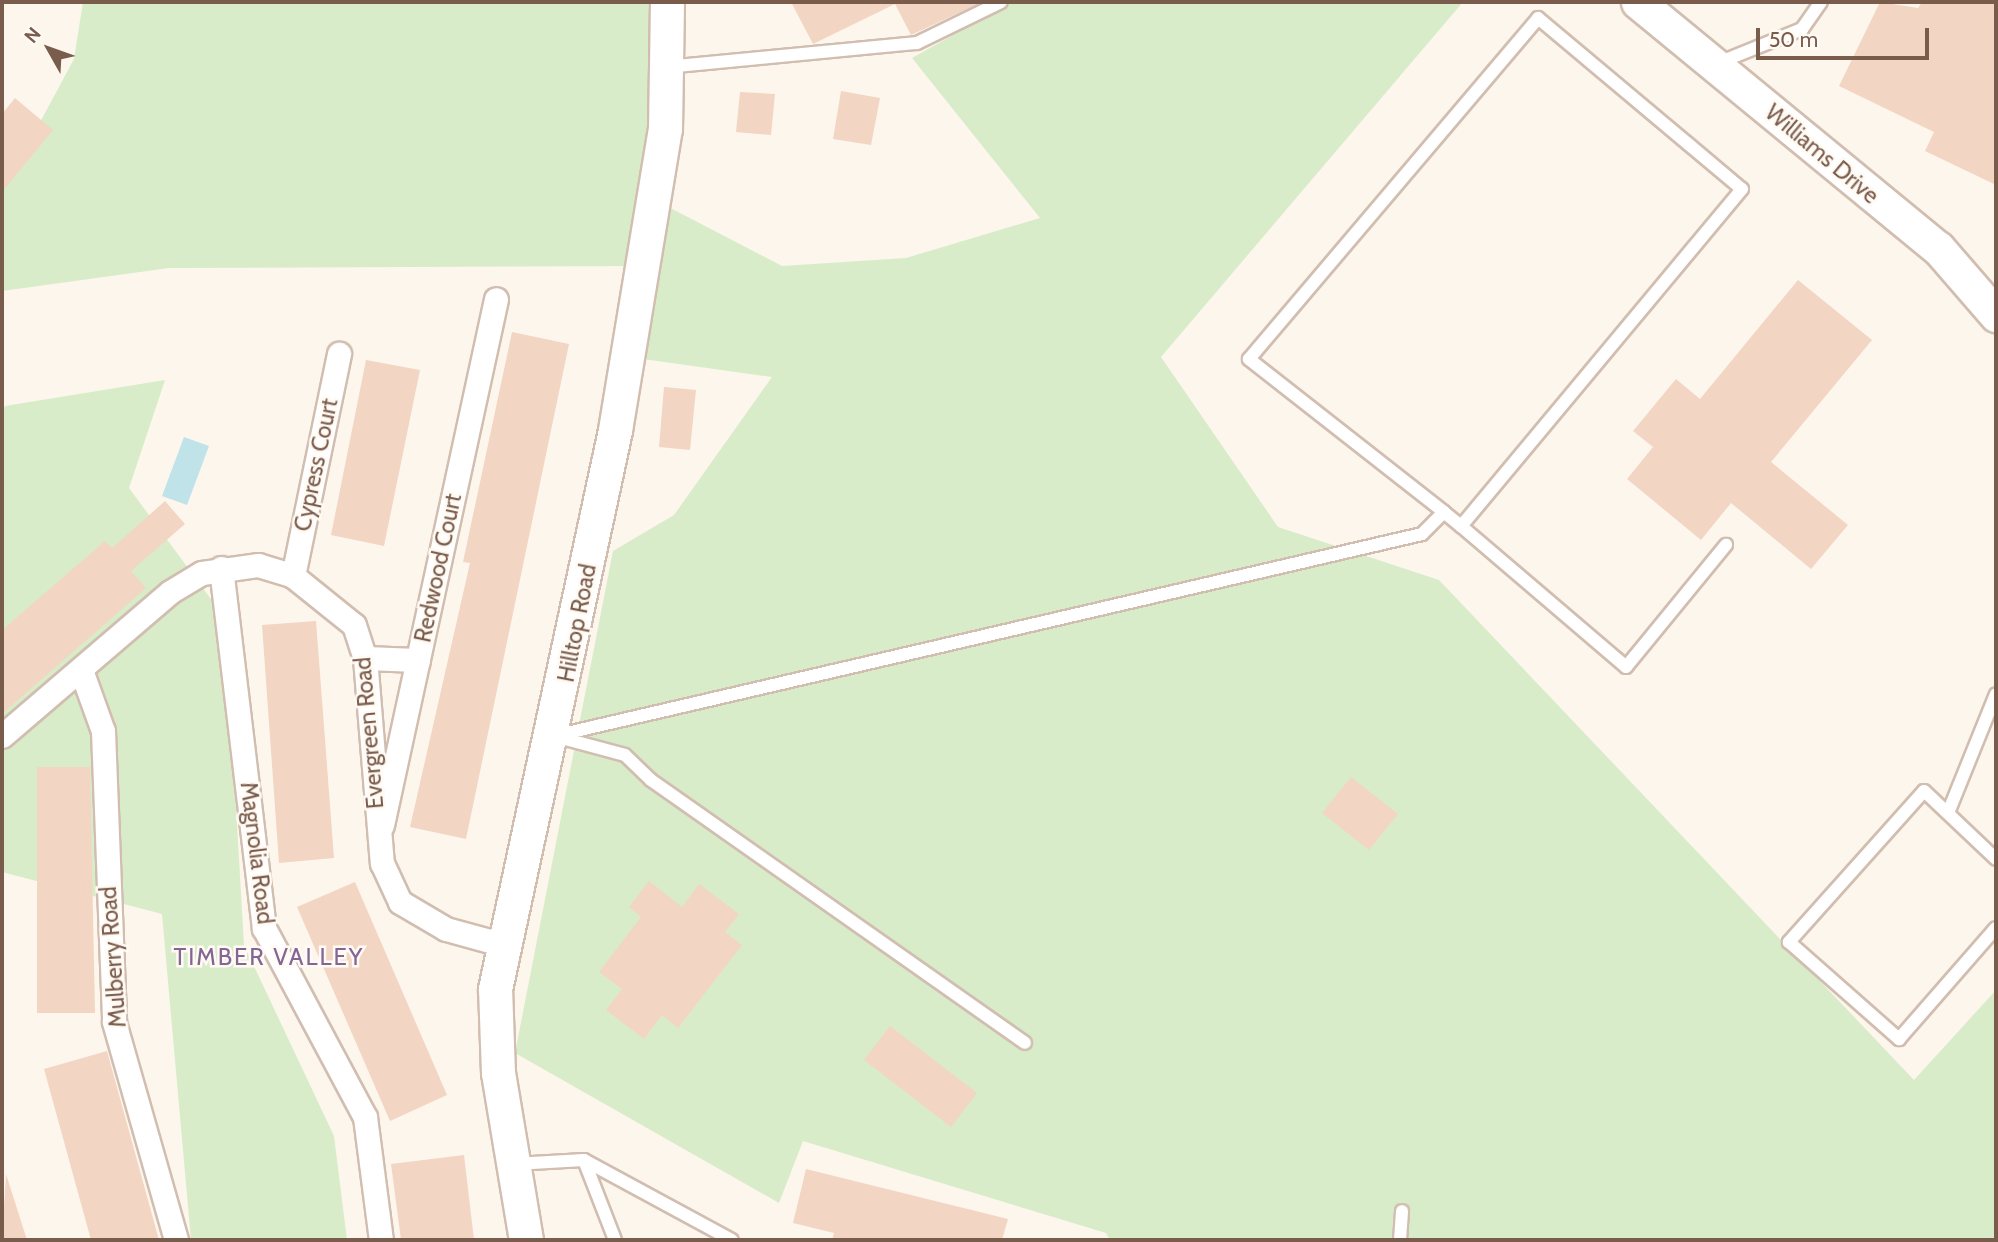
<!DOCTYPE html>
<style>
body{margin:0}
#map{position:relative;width:1998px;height:1242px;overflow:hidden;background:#fdf6ec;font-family:Cabin,sans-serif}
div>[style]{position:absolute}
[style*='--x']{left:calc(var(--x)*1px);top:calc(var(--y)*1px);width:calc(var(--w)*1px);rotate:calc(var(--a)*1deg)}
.green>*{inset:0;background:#d8ecc9}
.water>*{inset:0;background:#bfe3e8}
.building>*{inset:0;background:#f3d5c3}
.roads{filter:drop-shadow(2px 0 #d1beb0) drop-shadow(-2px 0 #d1beb0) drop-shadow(0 2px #d1beb0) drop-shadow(0 -2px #d1beb0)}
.lane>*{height:12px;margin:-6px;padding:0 6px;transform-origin:6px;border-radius:6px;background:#fff}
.street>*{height:23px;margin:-11.5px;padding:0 11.5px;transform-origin:11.5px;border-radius:11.5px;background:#fff}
.secondary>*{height:33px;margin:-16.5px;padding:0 16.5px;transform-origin:16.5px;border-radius:16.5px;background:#fff}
span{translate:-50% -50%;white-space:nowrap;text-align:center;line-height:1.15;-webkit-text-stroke:5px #fffaf3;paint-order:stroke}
.street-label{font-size:23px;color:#7a5c4d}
.neighbourhood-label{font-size:24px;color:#846695;letter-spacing:2px}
.frame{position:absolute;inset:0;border:4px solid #7a5c4d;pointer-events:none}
.north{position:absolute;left:14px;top:14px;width:70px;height:70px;-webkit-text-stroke:5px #fffaf3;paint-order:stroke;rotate:310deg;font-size:19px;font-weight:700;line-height:28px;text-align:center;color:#7a5c4d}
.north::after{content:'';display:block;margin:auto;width:24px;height:32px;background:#7a5c4d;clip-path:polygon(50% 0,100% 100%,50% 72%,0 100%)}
.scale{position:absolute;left:1756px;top:28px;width:173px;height:32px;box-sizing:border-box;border:4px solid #7a5c4d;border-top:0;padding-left:9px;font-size:21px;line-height:24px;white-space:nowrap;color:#7a5c4d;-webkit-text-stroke:5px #fffaf3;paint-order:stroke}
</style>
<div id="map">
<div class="green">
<i style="clip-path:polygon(83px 2px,654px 2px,655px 200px,782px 266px,906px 258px,1040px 218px,912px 58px,1012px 2px,1463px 2px,1161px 357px,1278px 527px,1439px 580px,1914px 1080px,1996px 990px,1996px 1240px,1110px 1240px,1106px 1233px,803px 1141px,779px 1203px,515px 1053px,613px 551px,674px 515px,772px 377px,636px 358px,644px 266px,169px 268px,2px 291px,2px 193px,74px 59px)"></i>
<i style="clip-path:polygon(165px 380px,129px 488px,225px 618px,244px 945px,334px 1136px,347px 1240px,191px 1240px,162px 914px,2px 872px,2px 412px,5px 406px)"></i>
</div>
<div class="water">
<i style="clip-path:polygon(184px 437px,209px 446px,187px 505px,162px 496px)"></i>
</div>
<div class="building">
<i style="clip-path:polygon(791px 2px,982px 2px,911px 35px,895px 4px,813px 44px)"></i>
<i style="clip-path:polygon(1880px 2px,1918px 8px,1922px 2px,1996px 2px,1996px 185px,1925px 151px,1934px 132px,1839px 86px)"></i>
<i style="clip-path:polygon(841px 91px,880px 98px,871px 145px,833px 139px)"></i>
<i style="clip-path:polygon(740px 92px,775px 94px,771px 135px,736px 132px)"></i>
<i style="clip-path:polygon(15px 98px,53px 130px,2px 192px,2px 114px)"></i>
<i style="clip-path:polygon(1798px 280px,1872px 340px,1771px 462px,1848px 525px,1811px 569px,1731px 503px,1701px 540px,1627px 479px,1653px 447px,1633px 431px,1676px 379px,1700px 399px)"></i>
<i style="clip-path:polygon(512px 332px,569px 344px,466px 839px,410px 827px,470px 563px,463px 562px)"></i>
<i style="clip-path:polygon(366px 360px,420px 370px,384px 546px,331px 535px)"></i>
<i style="clip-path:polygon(664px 387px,696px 390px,690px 450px,659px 447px)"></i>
<i style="clip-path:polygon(165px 501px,185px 524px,131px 571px,146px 588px,2px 714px,2px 630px,105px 541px,112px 548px)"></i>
<i style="clip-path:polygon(316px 621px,334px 858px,279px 863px,262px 625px)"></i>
<i style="clip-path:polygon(37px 767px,90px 767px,95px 1013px,37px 1013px)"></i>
<i style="clip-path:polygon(1351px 777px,1398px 814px,1369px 850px,1322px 813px)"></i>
<i style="clip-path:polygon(649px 881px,682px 907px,699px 884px,739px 914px,725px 932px,742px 945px,678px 1028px,662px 1015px,644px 1039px,606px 1010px,622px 989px,599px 972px,641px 917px,629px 907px)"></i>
<i style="clip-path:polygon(355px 882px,447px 1095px,390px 1121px,297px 907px)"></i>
<i style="clip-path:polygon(890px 1026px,977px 1093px,951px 1127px,864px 1060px)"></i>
<i style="clip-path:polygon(107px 1051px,159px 1240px,91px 1240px,44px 1069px)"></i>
<i style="clip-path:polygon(464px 1155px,474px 1240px,401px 1240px,391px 1164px)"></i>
<i style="clip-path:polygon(806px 1169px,1008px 1219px,1002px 1240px,832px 1240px,834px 1233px,793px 1223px)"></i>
<i style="clip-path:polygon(6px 1174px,27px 1240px,2px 1240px)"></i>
</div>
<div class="roads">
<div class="lane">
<i style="--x:1718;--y:63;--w:91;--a:-22"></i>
<i style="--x:1802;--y:29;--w:33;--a:-55"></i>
<i style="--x:667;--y:67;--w:251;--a:-5.5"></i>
<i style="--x:917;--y:43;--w:93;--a:-26"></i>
<i style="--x:1461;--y:526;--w:217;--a:40.5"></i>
<i style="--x:1626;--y:667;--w:158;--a:-50.7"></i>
<i style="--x:554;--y:736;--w:891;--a:-13.1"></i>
<i style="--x:1422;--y:534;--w:31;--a:-45"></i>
<i style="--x:1444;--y:512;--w:248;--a:-141.9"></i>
<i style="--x:1249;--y:359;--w:447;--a:-49.7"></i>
<i style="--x:1538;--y:18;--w:266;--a:40"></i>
<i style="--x:1742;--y:189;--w:439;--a:129.8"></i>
<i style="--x:1461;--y:526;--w:22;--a:-141"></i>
<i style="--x:558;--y:737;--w:69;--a:15"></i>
<i style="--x:625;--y:755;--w:36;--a:44"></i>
<i style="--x:651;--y:780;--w:457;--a:35.1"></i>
<i style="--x:1948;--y:813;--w:128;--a:-68"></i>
<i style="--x:1996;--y:859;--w:99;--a:-136.6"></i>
<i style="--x:1924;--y:791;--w:203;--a:131.8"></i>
<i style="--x:1789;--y:942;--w:147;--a:41.4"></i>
<i style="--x:1899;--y:1039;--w:147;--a:-48.9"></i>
<i style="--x:584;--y:1160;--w:86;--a:68.8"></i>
<i style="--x:514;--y:1164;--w:70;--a:-3.3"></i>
<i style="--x:584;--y:1160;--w:168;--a:28.4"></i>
<i style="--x:1400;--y:1240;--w:29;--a:-86"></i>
</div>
<div class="street">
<i style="--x:221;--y:568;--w:363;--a:83.2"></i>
<i style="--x:264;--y:928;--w:214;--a:61.9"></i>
<i style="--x:365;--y:1117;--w:124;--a:82.6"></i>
<i style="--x:293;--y:576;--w:227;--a:-78.3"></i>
<i style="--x:365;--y:658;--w:53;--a:2.2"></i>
<i style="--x:81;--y:670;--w:65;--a:70.2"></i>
<i style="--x:103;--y:731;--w:291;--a:87.8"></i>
<i style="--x:114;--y:1022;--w:227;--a:74.1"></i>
<i style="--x:2;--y:736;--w:221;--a:-40.6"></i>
<i style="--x:170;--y:592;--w:37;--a:-31"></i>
<i style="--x:202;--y:573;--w:57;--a:-8.1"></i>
<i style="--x:258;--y:565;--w:37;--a:17"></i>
<i style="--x:293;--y:576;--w:78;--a:38.8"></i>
<i style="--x:354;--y:625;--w:35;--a:72"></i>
<i style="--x:365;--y:658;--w:206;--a:85.3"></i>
<i style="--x:382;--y:863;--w:43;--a:65.2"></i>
<i style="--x:400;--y:902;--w:53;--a:30.4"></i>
<i style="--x:446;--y:929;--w:60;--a:15.4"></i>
<i style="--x:382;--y:825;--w:538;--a:-77.77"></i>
</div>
<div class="secondary">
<i style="--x:1638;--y:2;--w:388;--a:39.4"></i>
<i style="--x:1938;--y:248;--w:89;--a:49.1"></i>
<i style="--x:526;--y:1240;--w:169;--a:-99.5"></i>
<i style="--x:498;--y:1073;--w:84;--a:-92"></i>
<i style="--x:495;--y:989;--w:572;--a:-77.88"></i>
<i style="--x:615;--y:430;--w:305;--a:-80.6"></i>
<i style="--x:665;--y:129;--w:127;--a:-89.1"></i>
</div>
</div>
<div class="street-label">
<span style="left:1822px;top:154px;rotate:40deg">Williams Drive</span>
<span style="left:316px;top:465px;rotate:-78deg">Cypress Court</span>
<span style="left:438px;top:568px;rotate:-78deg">Redwood Court</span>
<span style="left:577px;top:623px;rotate:-79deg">Hilltop Road</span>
<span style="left:369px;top:733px;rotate:-95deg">Evergreen Road</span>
<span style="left:257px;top:853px;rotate:83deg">Magnolia Road</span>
<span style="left:113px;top:957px;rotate:-94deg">Mulberry Road</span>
</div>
<div class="neighbourhood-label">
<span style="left:269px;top:957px">TIMBER VALLEY</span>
</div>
<div class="frame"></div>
<div class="north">N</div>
<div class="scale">50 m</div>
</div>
